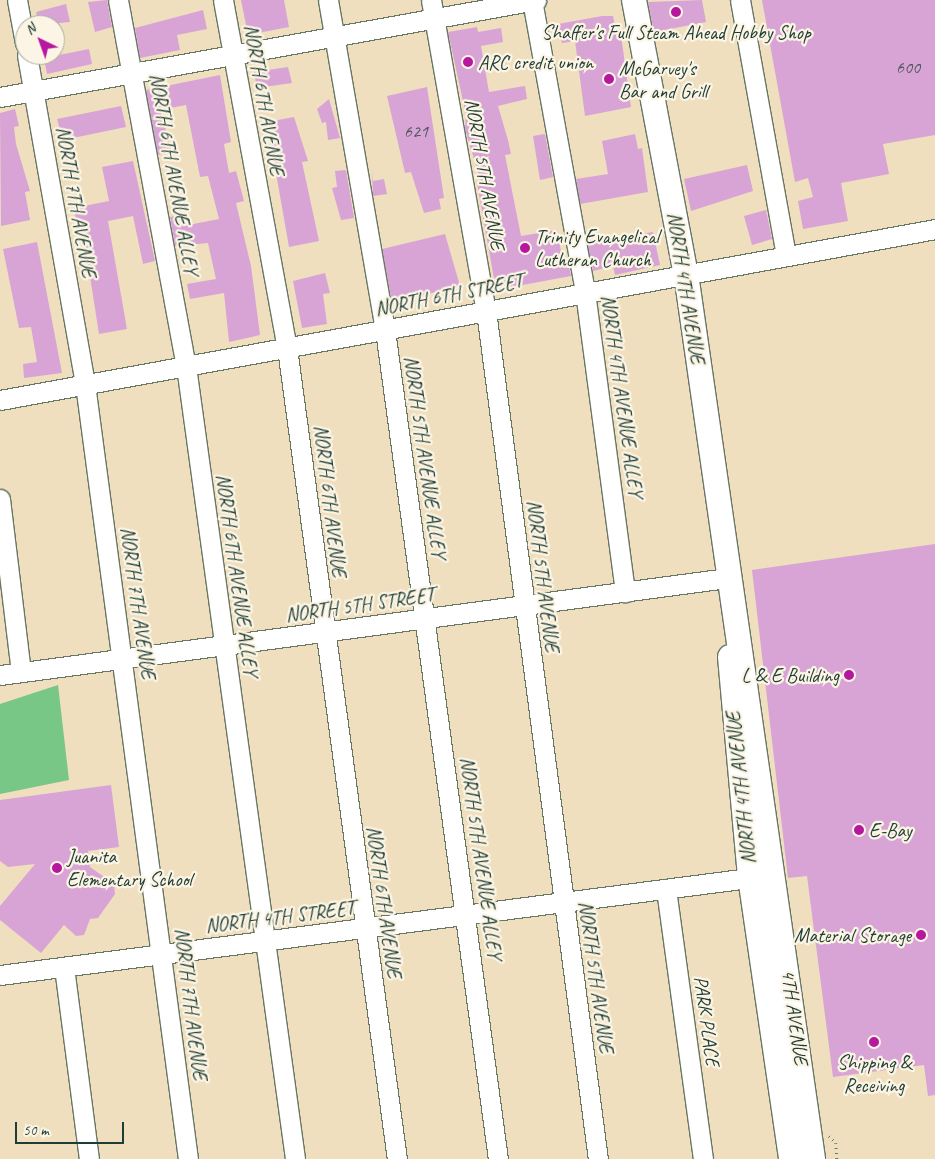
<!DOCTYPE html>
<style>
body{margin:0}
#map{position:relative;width:935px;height:1159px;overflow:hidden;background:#efdfbe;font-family:Caveat,sans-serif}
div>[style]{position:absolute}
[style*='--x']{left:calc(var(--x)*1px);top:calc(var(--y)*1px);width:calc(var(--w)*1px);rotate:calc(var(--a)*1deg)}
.green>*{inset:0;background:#78c787}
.building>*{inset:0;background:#d8a4d6}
.path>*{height:2.5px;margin-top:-1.25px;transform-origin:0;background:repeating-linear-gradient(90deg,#687664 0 1px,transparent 0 5px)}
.roads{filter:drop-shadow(1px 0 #687664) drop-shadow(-1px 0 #687664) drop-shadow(0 1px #687664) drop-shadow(0 -1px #687664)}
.minor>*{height:19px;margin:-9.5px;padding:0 9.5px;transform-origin:9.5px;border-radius:9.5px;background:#fff}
.major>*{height:24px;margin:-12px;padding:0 12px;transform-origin:12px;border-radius:12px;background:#fff}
.dots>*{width:14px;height:14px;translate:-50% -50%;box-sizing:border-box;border:2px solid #fcf5e5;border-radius:50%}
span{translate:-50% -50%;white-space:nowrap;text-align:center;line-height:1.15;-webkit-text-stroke:4.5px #fcf5e5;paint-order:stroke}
.number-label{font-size:18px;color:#4d575c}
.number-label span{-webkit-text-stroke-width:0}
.poi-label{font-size:20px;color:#1f3d34}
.left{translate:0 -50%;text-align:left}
.right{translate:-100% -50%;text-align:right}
.street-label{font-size:20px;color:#1f3d34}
.north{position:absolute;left:15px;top:15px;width:50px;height:50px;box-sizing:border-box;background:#fcf5e5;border:1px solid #a4ab9e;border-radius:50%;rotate:318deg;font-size:14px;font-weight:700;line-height:20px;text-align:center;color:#1f3d34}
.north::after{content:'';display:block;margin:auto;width:18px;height:22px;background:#b5179e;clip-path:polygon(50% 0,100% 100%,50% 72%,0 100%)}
.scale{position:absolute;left:15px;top:1122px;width:109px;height:22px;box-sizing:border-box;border:2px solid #1f3d34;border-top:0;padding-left:6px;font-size:15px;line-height:18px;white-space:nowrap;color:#1f3d34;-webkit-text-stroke:4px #fcf5e5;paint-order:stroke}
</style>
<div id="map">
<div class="green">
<i style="clip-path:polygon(58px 685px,69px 780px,0 794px,0 704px)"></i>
</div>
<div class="building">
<i style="clip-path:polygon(107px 0,112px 27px,95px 32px,88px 2px)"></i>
<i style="clip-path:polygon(241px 0,284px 0,289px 27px,248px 35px)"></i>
<i style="clip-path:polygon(702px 0,706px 22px,654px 32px,648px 2px)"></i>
<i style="clip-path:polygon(762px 0,935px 0,935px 135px,883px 144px,889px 174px,841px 183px,848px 221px,803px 229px,798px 201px,813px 197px,808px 178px,795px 182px)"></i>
<i style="clip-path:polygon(66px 4px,70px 22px,39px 25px,36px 12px)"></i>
<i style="clip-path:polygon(203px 10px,207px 29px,177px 35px,180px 50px,140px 58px,135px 28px)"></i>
<i style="clip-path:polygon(602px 16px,613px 16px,617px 35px,621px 35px,631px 107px,585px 116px,575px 41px,562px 43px,558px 24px)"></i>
<i style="clip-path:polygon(477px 27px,478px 32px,501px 28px,503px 42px,481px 46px,489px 92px,525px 86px,527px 99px,498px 106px,508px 140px,511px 154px,505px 155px,521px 236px,557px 230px,563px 262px,568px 261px,571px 276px,496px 290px,477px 183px,481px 182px,465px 129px,466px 115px,448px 32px)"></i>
<i style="clip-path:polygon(89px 49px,92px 64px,47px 74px,44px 58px)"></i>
<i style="clip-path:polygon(288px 67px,292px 83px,257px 88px,254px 72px)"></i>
<i style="clip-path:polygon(220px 75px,231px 142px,224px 144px,229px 173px,236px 171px,244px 201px,236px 203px,251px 266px,260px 335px,229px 342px,224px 293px,190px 299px,187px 284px,216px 279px,208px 243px,175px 246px,170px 217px,181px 215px,183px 226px,219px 219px,208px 176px,200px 177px,186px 105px,160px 110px,172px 151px,158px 155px,146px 90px)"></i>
<i style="clip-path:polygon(427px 87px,444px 198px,439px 199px,441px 209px,424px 213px,411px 172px,405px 173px,387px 96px)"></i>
<i style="clip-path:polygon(329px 99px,340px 138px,328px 140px,326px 122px,322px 123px,317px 109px)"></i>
<i style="clip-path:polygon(121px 106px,126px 127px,63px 140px,57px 119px)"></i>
<i style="clip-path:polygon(15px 109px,19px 126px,14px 127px,16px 144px,30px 191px,25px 192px,30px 220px,1px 226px,0 113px)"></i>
<i style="clip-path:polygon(294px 117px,308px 161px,302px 162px,319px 241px,289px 247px,267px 122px)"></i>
<i style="clip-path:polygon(545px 134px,553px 177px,540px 180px,533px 136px)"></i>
<i style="clip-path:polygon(635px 134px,638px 149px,642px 148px,648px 192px,580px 204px,576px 179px,608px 174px,602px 141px)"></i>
<i style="clip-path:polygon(133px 161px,155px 261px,143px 264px,133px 216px,108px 221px,127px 329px,99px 334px,82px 225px,77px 226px,74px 208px,109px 201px,102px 167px)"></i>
<i style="clip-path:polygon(747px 165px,753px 191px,691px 211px,684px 179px)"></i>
<i style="clip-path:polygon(346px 170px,354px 218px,341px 220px,332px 188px,337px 187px,335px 171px)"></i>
<i style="clip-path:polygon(372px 170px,373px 181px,384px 179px,387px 194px,373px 196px)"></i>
<i style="clip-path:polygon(766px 210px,772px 239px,752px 245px,744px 216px)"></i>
<i style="clip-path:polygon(653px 232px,660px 265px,615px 275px,613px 266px,593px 271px,587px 243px)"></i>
<i style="clip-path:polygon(445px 234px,460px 286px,392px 303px,382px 249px)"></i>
<i style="clip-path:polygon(37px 242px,62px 373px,24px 378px,23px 364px,37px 362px,31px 327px,19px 328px,3px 249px)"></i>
<i style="clip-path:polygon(325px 273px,330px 293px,323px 294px,327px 324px,302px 328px,293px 281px)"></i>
<i style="clip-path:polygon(935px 544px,935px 1095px,928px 1096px,924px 1065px,833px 1077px,807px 876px,788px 878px,752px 570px)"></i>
<i style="clip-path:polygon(111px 785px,119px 847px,88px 851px,90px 867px,114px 884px,115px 894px,98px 918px,90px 919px,84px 935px,76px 936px,64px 925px,41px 953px,0 920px,0 906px,35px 864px,8px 867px,0 861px,0 800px)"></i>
</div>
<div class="path">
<i style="--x:829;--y:1136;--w:10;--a:45"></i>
<i style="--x:836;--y:1143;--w:16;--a:86"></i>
</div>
<div class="roads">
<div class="minor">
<i style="--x:17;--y:0;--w:44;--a:79.5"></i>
<i style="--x:118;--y:0;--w:372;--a:79.5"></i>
<i style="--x:186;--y:366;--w:800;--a:82.17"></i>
<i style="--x:223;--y:0;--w:354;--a:79.6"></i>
<i style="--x:287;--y:348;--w:818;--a:82.28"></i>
<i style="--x:328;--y:0;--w:335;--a:80.2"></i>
<i style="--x:385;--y:330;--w:837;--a:82.24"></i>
<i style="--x:431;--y:0;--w:316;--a:80"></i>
<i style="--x:486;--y:311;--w:855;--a:82.48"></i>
<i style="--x:532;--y:0;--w:297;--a:79.7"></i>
<i style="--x:585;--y:292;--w:303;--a:82.4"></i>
<i style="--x:740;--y:0;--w:260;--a:79.8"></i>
<i style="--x:27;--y:55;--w:334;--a:80"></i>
<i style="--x:85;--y:384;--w:782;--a:82.43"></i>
<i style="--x:0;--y:97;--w:545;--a:-10.26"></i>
<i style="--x:0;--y:400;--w:951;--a:-10.36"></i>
<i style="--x:0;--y:499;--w:174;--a:83.1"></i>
<i style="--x:0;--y:675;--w:733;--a:-7.6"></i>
<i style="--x:666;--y:889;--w:273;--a:82.2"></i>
<i style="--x:64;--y:967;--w:194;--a:82.6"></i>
<i style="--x:0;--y:975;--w:770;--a:-7.38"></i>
</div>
<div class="major">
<i style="--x:634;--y:0;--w:279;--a:79.3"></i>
<i style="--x:686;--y:274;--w:894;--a:81.83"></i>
<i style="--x:730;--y:657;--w:221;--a:84.8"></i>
<i style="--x:750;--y:877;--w:285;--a:81.7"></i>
</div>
</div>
<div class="dots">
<i style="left:676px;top:12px;background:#b5179e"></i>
<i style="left:468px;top:62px;background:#b5179e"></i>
<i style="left:609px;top:79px;background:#b5179e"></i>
<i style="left:525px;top:248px;background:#b5179e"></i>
<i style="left:849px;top:675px;background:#b5179e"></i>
<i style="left:859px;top:830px;background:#b5179e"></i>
<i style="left:57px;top:868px;background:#b5179e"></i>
<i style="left:921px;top:935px;background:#b5179e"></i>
<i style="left:874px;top:1042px;background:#b5179e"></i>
</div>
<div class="number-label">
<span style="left:908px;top:67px">600</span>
<span style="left:416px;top:131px">621</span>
</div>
<div class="poi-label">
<span style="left:676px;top:32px">Shaffer's Full Steam Ahead Hobby Shop</span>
<span class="left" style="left:478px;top:62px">ARC credit union</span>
<span class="left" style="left:619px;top:80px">McGarvey's<br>Bar and Grill</span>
<span class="left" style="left:535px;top:248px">Trinity Evangelical<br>Lutheran Church</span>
<span class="right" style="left:839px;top:675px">L &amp; E Building</span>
<span class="left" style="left:869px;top:830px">E-Bay</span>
<span class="left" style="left:67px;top:868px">Juanita<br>Elementary School</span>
<span class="right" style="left:911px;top:935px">Material Storage</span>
<span style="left:874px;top:1074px">Shipping &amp;<br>Receiving</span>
</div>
<div class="street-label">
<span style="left:264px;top:100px;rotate:80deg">NORTH 6TH AVENUE</span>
<span style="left:174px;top:174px;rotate:80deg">NORTH 6TH AVENUE ALLEY</span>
<span style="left:485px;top:174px;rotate:80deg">NORTH 5TH AVENUE</span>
<span style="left:76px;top:202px;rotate:80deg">NORTH 7TH AVENUE</span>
<span style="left:686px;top:288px;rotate:81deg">NORTH 4TH AVENUE</span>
<span style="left:449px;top:295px;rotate:-11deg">NORTH 6TH STREET</span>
<span style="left:622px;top:396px;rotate:82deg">NORTH 4TH AVENUE ALLEY</span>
<span style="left:425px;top:457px;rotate:82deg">NORTH 5TH AVENUE ALLEY</span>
<span style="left:330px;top:501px;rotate:83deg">NORTH 6TH AVENUE</span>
<span style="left:237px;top:575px;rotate:82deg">NORTH 6TH AVENUE ALLEY</span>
<span style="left:543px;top:576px;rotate:83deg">NORTH 5TH AVENUE</span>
<span style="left:138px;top:603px;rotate:82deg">NORTH 7TH AVENUE</span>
<span style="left:360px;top:605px;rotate:-8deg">NORTH 5TH STREET</span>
<span style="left:741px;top:788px;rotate:-96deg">NORTH 4TH AVENUE</span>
<span style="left:481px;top:858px;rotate:82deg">NORTH 5TH AVENUE ALLEY</span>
<span style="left:384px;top:902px;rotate:82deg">NORTH 6TH AVENUE</span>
<span style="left:280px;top:917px;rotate:-7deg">NORTH 4TH STREET</span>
<span style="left:596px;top:977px;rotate:82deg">NORTH 5TH AVENUE</span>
<span style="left:191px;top:1004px;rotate:83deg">NORTH 7TH AVENUE</span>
<span style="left:795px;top:1017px;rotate:82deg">4TH AVENUE</span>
<span style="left:707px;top:1021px;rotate:82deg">PARK PLACE</span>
</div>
<div class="north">N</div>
<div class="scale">50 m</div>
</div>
